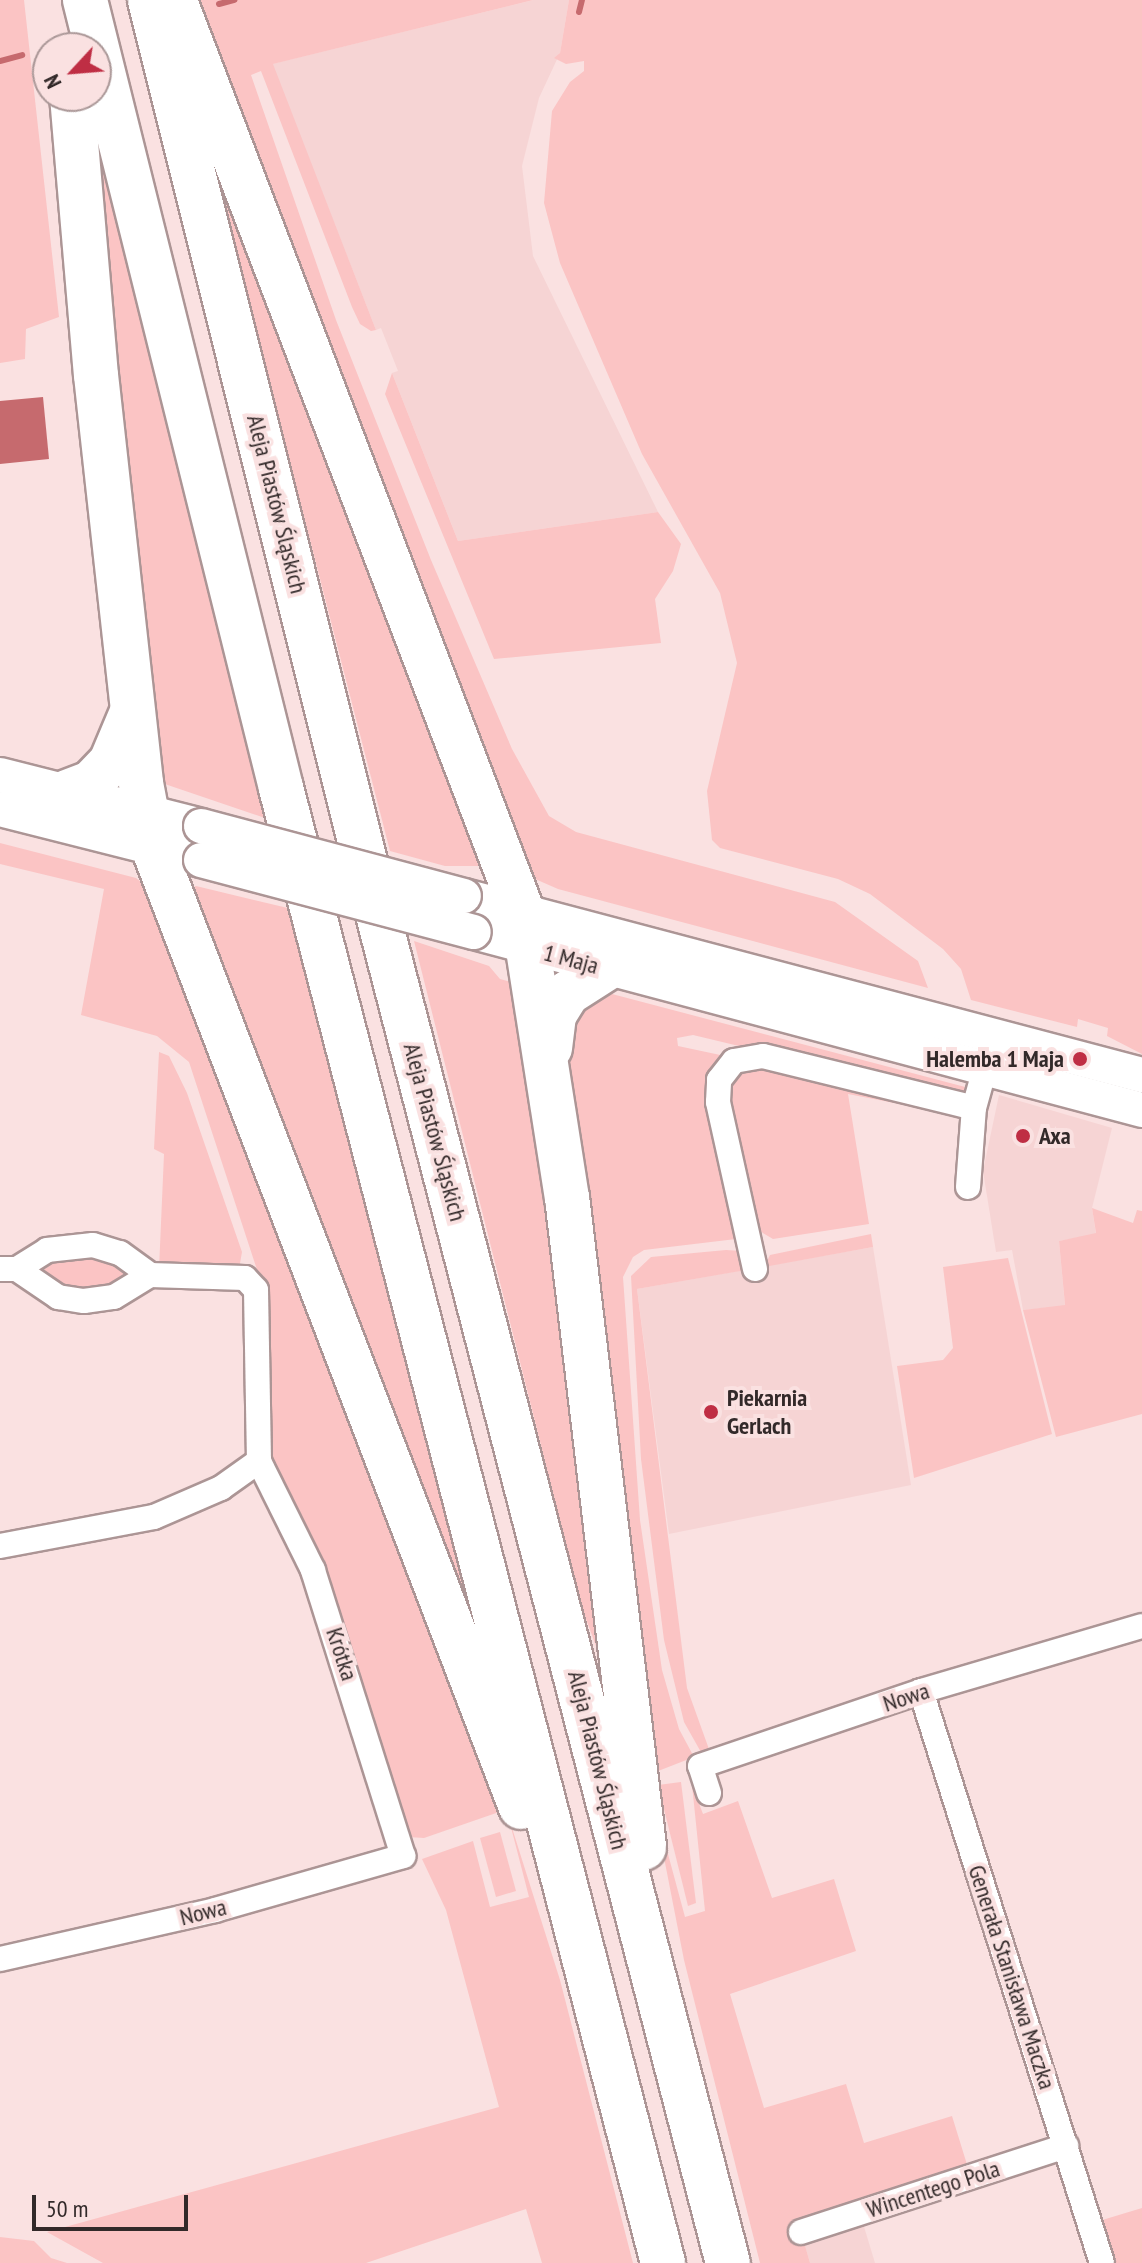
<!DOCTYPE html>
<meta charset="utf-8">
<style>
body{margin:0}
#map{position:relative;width:1142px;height:2263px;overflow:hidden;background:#fae1e1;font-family:"PT Sans Narrow",sans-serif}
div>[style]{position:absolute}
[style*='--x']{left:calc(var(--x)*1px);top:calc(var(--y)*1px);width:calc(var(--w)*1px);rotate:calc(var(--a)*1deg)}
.built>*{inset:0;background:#f6d4d4}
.green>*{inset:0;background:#fbc4c4}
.water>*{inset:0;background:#c66a6e}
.stream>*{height:6px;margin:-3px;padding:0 3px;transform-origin:3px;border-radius:3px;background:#c66a6e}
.roads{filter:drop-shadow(2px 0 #ac9595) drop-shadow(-2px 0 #ac9595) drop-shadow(0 2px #ac9595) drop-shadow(0 -2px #ac9595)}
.street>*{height:24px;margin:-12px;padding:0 12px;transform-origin:12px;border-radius:12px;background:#fff}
.secondary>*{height:34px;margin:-17px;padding:0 17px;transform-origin:17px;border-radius:17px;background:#fff}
.highway>*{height:44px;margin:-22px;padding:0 22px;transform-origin:22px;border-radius:22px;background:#fff}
.bridges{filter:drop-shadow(2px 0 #ac9595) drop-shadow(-2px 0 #ac9595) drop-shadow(0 2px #ac9595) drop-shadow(0 -2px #ac9595)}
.secondary-bridge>*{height:34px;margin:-17px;padding:0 17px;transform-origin:17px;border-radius:17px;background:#fff}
.dots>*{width:22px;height:22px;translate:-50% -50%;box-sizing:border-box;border:4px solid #fae1e1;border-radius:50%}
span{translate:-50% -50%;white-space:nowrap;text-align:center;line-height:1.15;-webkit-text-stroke:8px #fae1e1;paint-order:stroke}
.street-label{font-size:24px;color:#322929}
.poi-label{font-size:24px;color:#322929;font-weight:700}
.right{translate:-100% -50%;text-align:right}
.left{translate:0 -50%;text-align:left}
.north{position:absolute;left:32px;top:32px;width:80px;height:80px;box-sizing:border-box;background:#fae1e1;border:2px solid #aa9797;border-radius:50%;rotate:244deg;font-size:22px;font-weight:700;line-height:32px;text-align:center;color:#322929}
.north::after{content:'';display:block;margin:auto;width:28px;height:36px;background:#bf2e44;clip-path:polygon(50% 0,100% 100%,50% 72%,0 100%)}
.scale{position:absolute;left:32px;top:2195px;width:156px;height:36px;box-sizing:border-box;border:4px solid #322929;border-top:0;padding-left:10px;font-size:24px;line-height:28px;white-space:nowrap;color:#322929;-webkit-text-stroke:6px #fae1e1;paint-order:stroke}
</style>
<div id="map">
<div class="built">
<i style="clip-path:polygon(533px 0,569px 0,560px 53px,539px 98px,522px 166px,533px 256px,658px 512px,458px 541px,392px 373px,398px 371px,381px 328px,376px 330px,272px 64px)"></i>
<i style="clip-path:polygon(999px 1095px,1112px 1128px,1092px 1208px,1096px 1234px,1059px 1241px,1065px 1306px,1023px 1310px,1012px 1250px,996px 1252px,983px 1171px)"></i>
<i style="clip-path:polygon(873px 1247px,911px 1485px,669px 1534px,637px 1289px)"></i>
<i style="clip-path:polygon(862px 2220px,875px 2263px,810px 2263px,803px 2239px)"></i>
</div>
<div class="green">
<i style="clip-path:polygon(0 0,24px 0,59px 317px,26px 329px,25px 359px,0 363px)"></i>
<i style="clip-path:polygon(189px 0,533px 0,273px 64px,376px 330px,371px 331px,360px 324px,352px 307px,261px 71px,251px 75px,336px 320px,431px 560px,512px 749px,549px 816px,576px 832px,835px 902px,918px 961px,928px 988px,558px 889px,526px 875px)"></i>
<i style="clip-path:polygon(569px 0,1142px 0,1142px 1054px,1107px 1036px,1108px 1028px,1078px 1019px,1077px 1027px,971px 1000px,961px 969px,943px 949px,870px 894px,838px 879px,720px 848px,712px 840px,707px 791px,737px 663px,720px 593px,642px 454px,560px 263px,544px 203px,552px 111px,570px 82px,584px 71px,584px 61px,566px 64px,554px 58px,560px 53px)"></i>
<i style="clip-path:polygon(93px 121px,268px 819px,153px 780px)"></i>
<i style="clip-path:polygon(211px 155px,483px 866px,445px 866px,390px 851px)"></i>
<i style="clip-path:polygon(392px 373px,458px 541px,658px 512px,681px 544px,673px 571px,655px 599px,661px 643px,494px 659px,385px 394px)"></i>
<i style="clip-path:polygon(0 843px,136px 878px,151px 890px,502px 1811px,424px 1838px,408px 1837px,271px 1461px,266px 1440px,261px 1282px,189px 1062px,157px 1036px,81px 1015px,104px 889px,0 864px)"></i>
<i style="clip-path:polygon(196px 886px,292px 909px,482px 1648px,183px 891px)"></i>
<i style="clip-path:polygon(414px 941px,489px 966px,500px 979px,526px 986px,600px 1657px,582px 1608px)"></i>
<i style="clip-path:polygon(612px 994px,969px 1088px,971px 1094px,959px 1099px,693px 1035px,677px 1038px,678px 1046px,725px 1056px,714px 1069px,736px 1239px,644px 1250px,633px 1257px,623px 1277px,640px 1520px,662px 1670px,679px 1729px,694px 1757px,648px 1775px,567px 1045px,578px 1009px)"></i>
<i style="clip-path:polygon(159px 1052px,169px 1056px,187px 1093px,242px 1252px,239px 1269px,159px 1269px,164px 1154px,154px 1149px)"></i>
<i style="clip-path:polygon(750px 1065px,967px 1117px,848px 1094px,869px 1224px,773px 1239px,758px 1230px,724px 1091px,736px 1072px)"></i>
<i style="clip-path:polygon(1092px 1208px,1133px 1223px,1137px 1210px,1142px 1211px,1142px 1414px,1056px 1437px,1023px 1310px,1065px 1305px,1059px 1241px,1096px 1233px)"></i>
<i style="clip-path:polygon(871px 1234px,873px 1247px,764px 1267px,770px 1255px)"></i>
<i style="clip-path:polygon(726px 1250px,742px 1251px,746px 1270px,637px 1289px,687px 1688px,710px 1752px,702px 1754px,684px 1722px,664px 1640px,641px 1459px,631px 1276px,651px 1257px)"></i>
<i style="clip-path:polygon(67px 1253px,119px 1259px,136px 1274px,92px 1295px,50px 1287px,35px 1265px)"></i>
<i style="clip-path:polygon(1008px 1258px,1052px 1434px,914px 1478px,897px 1366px,943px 1360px,953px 1348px,943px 1267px)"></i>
<i style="clip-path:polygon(681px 1782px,696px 1903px,688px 1906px,658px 1785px)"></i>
<i style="clip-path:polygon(692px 1785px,703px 1814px,738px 1801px,772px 1898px,834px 1879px,856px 1951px,730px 1994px,764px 2108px,846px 2084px,864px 2143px,952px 2116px,969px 2171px,800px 2228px,810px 2263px,760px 2263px,684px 1960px,651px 1791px,685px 1917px,705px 1911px)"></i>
<i style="clip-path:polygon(507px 1812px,560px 1980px,633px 2263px,542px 2263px,526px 2209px,366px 2263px,103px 2263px,47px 2232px,499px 2107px,446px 1910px,422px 1859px,473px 1841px,490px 1907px,529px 1897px)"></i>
<i style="clip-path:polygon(500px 1832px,516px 1891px,496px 1897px,480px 1838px)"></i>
<i style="clip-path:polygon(1142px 2208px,1142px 2263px,1112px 2263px,1099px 2221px)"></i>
<i style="clip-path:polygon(0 2237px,34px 2241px,51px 2258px,67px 2263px,0 2263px)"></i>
</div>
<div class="water">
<i style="clip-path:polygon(43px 397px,49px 459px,0 464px,0 401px)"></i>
</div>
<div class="stream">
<i style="--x:219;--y:4;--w:16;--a:-15"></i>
<i style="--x:579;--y:12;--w:12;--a:-76"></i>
<i style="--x:0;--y:61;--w:23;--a:-15"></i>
</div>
<div class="roads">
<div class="street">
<i style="--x:968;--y:1187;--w:79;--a:-85.7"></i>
<i style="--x:974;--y:1108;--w:41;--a:-74.6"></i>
<i style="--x:0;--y:1269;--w:17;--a:0"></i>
<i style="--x:17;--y:1269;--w:50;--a:34.3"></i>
<i style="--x:58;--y:1297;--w:26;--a:9"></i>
<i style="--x:84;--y:1301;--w:30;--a:-8"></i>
<i style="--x:114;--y:1297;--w:42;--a:-31.4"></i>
<i style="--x:150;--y:1275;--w:95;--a:1.8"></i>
<i style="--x:245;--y:1278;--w:16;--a:47"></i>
<i style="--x:256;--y:1290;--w:171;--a:89"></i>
<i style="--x:17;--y:1269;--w:36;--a:-32"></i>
<i style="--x:47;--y:1250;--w:46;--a:-6.2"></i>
<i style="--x:93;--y:1245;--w:28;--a:17"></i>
<i style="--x:120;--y:1253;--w:37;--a:36"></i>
<i style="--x:755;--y:1269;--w:171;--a:-102.5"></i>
<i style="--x:718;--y:1102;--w:22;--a:-87"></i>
<i style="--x:719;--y:1080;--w:24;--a:-52"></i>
<i style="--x:734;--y:1061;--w:29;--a:-10"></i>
<i style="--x:763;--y:1056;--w:217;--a:13.8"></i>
<i style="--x:0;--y:1546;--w:157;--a:-10.7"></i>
<i style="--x:154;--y:1517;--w:73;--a:-23.4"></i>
<i style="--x:221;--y:1488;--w:47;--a:-35.4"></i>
<i style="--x:921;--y:1691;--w:600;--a:72.44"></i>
<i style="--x:709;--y:1793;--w:28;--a:-108"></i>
<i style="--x:700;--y:1766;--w:233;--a:-18.7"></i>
<i style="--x:921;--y:1691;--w:230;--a:-16.4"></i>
<i style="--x:0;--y:1959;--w:221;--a:-12.8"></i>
<i style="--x:215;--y:1910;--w:196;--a:-16"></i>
<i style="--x:403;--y:1856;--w:300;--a:-107.5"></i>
<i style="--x:313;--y:1570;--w:122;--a:-116.4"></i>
<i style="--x:801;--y:2232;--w:279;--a:-18"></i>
</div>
<div class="secondary">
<i style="--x:0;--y:775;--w:207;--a:14.2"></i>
<i style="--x:0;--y:809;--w:207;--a:14.2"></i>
<i style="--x:464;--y:896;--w:701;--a:14.79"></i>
<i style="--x:474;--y:932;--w:691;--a:14.92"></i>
</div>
<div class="highway">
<i style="--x:85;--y:0;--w:812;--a:76.03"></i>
<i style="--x:281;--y:788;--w:1524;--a:75.48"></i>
<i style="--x:150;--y:0;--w:963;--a:75.99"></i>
<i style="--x:383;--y:934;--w:1373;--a:75.45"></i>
<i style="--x:176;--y:4;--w:971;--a:69.12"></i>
<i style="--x:522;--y:911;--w:290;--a:81.1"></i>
<i style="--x:567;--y:1197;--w:655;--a:83.24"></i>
<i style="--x:72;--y:96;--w:280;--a:85.1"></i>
<i style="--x:96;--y:375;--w:410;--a:83.7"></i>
<i style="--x:141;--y:783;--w:65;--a:79.4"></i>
<i style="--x:153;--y:847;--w:1028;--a:69.03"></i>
<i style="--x:67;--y:792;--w:26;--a:-21"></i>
<i style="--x:91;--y:783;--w:29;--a:-46"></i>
<i style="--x:111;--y:762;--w:54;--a:-67.2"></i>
<i style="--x:550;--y:1048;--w:33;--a:-83"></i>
<i style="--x:554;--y:1015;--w:26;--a:-58"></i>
<i style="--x:568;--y:993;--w:46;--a:-32.7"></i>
</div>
</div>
<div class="bridges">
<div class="secondary-bridge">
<i style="--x:201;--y:826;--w:272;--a:14.9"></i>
<i style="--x:201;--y:860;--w:282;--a:14.8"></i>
</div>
</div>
<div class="dots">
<i style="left:1080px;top:1059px;background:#bf2e44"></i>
<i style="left:1023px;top:1136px;background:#bf2e44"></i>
<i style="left:711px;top:1412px;background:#bf2e44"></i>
</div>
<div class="street-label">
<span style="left:277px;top:504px;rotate:76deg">Aleja Piastów Śląskich</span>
<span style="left:571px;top:959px;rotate:15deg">1 Maja</span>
<span style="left:435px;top:1132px;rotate:75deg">Aleja Piastów Śląskich</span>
<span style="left:342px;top:1654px;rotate:72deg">Krótka</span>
<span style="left:906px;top:1697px;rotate:-18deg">Nowa</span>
<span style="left:598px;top:1760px;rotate:76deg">Aleja Piastów Śląskich</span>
<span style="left:203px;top:1912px;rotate:-14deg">Nowa</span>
<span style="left:1012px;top:1977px;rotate:72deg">Generała Stanisława Maczka</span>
<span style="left:933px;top:2189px;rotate:-18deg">Wincentego Pola</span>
</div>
<div class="poi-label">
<span class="right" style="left:1064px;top:1059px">Halemba 1 Maja</span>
<span class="left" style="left:1039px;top:1136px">Axa</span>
<span class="left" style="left:727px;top:1412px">Piekarnia<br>Gerlach</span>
</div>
<div class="north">N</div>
<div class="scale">50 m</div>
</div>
